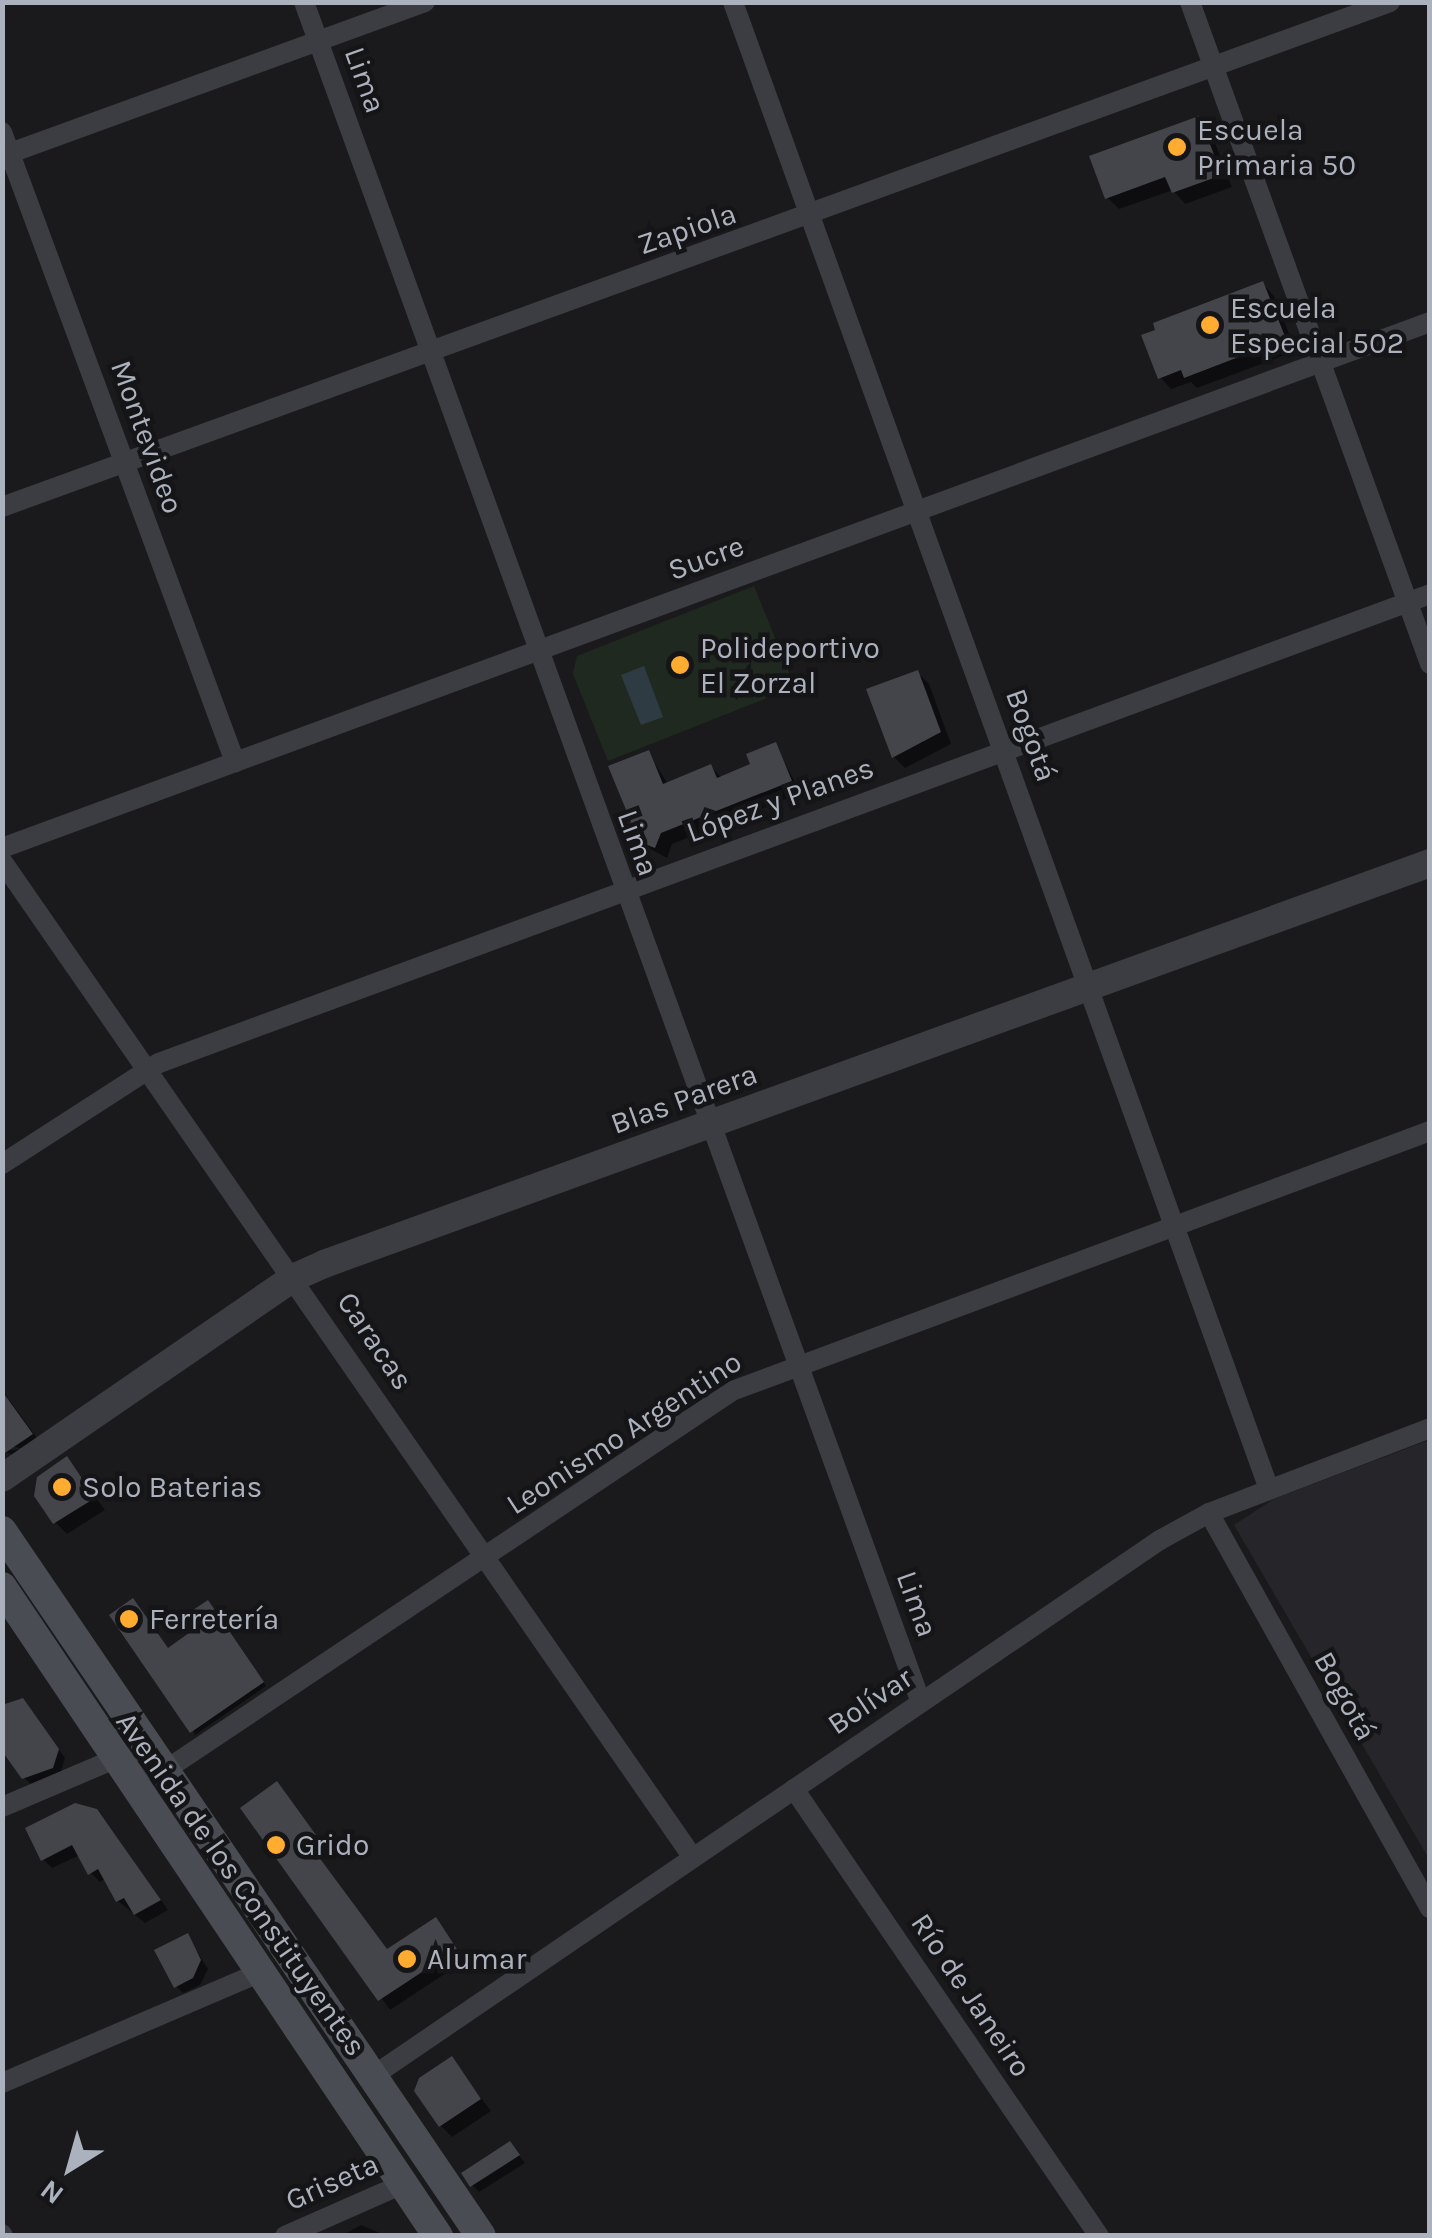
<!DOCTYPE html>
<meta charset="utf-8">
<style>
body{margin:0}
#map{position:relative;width:1432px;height:2238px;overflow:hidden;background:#1a1a1d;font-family:Karla,sans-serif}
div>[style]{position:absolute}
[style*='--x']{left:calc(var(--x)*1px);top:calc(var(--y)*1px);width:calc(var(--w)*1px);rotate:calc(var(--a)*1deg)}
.built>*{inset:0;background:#26262a}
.green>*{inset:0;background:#202920}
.water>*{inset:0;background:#2f3b42}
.shadow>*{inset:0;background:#0007}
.building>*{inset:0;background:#44454a}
.minor>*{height:20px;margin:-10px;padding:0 10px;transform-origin:10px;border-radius:10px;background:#3b3d42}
.tertiary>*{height:28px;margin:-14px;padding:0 14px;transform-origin:14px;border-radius:14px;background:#3b3d42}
.secondary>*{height:30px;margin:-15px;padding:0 15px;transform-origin:15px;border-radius:15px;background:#494c52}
.dots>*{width:28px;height:28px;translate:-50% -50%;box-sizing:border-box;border:5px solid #151518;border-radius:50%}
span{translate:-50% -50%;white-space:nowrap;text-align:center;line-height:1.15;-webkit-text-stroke:9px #151518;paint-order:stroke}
.street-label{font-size:30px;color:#acb2bd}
.poi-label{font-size:30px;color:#acb2bd}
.left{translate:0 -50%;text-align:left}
.frame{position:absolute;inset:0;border:5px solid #acb2bd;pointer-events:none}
.north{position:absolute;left:20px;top:2118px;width:100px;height:100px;-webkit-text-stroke:8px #151518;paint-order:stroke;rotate:217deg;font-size:28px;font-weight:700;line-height:40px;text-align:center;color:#acb2bd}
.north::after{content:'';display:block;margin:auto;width:35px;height:45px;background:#acb2bd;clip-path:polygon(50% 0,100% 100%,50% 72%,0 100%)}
</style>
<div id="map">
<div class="built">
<i style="clip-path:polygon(1429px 1440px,1430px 1441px,1429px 1859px,1234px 1525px,1274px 1499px)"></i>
</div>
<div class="green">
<i style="clip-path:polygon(754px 586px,795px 687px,608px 761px,573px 674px,577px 656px)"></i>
</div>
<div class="water">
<i style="clip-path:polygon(644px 666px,663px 717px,641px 725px,621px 675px)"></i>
</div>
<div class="shadow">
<i style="clip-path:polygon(1199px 118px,1210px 130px,1232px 187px,1185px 204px,1173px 190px,1119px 209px,1108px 198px)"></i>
<i style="clip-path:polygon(1263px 284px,1274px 296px,1296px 351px,1197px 388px,1191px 382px,1171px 389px,1160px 377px,1158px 331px)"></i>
<i style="clip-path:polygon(917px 672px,929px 684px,951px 744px,905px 768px,894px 757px)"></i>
<i style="clip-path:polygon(775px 745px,801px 793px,672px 844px,667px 858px,624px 835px,634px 823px,648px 753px,668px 784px,711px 767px,722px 778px,754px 765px)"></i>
<i style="clip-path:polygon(2px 1390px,42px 1445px,24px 1458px,2px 1451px,25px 1449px,2px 1444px)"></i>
<i style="clip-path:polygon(67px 1459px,105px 1510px,67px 1534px,55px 1522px)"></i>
<i style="clip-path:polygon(211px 1606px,266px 1686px,195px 1735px,168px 1650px,203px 1626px)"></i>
<i style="clip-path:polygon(30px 1709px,65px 1758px,60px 1775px,32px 1785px,24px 1778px)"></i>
<i style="clip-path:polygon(277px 1784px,324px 1846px,315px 1852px,388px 1951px,436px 1920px,466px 1960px,390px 2010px,244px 1808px)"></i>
<i style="clip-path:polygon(106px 1822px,168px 1910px,145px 1923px,118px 1901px,106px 1878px,100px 1882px,91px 1873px,80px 1855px,52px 1868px,43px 1859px)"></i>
<i style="clip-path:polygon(187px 1936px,208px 1969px,200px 1985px,183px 1993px,176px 1986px)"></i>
<i style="clip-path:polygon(451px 2059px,491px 2111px,452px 2137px,441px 2126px)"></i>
<i style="clip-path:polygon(510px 2144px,525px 2163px,479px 2192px,472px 2185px)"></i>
<i style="clip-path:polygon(361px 2225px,385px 2235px,386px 2236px,341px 2236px)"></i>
</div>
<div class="building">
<i style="clip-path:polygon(1199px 116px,1222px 175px,1172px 193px,1165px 177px,1105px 199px,1089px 156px)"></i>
<i style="clip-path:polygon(1263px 281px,1286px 339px,1184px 378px,1181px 370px,1158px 379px,1141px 335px,1155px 330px,1153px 323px)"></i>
<i style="clip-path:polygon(918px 670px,941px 732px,892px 758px,866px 689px)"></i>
<i style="clip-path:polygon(776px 742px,792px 781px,661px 833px,655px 848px,621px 835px,631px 822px,608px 766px,649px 750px,663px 784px,711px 764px,717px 778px,750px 764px,746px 754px)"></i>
<i style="clip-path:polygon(2px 1391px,33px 1434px,2px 1455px)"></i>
<i style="clip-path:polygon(67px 1456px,95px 1498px,53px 1524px,34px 1496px,37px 1477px)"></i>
<i style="clip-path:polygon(133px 1598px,168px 1648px,200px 1625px,190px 1612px,208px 1600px,264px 1682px,190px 1733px,109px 1615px)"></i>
<i style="clip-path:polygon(23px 1698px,59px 1749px,53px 1768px,22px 1779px,2px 1751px,2px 1705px)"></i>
<i style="clip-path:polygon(277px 1781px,316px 1835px,307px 1841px,387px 1949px,436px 1917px,457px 1949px,378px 2001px,240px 1808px)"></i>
<i style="clip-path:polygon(75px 1803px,97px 1809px,161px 1900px,134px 1915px,124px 1898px,116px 1902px,98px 1869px,88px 1875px,72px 1845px,41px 1861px,25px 1828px)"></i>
<i style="clip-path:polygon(188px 1933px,201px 1960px,193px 1978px,174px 1988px,154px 1950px)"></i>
<i style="clip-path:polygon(452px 2056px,481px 2099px,439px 2127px,414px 2091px,419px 2078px)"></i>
<i style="clip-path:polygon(510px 2141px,520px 2155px,470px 2187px,461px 2173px)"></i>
</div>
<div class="minor">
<i style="--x:304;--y:2;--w:1809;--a:70.06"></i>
<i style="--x:733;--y:2;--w:1581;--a:70.18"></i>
<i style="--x:1190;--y:2;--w:704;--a:70.07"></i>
<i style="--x:2;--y:132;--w:672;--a:69.7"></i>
<i style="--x:2;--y:156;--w:450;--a:-20"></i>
<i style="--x:2;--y:507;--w:1477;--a:-19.99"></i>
<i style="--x:2;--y:848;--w:1522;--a:-20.22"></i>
<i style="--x:2;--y:861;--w:1213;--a:55.27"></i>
<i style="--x:2;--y:1164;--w:187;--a:-32.8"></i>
<i style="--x:159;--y:1063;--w:1355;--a:-20.25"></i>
<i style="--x:1209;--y:1513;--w:453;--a:60.8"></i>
<i style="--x:794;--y:1789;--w:541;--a:55.69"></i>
<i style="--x:2;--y:1807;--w:125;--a:-23.1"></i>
<i style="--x:117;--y:1758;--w:34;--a:19"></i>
<i style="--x:149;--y:1769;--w:21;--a:-5"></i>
<i style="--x:170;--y:1767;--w:676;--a:-33.78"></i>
<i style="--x:732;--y:1391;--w:745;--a:-20.43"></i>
<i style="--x:373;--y:2076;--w:952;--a:-34.26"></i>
<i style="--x:1160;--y:1540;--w:56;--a:-28.9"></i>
<i style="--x:1209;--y:1513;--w:237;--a:-21"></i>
<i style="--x:2;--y:2083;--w:284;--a:-23.2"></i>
<i style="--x:2;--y:2234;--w:2;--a:63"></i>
<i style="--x:285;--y:2236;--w:129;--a:-23.8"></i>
</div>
<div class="tertiary">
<i style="--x:2;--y:1478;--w:355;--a:-34.5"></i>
<i style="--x:295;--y:1277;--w:32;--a:-24"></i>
<i style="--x:324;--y:1264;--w:1176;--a:-19.93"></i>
</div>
<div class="secondary">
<i style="--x:2;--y:1531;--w:852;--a:55.81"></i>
<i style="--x:2;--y:1587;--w:782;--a:56.11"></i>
</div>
<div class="dots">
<i style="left:1177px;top:147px;background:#ffac30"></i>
<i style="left:1210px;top:325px;background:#ffac30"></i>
<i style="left:680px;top:665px;background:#ffac30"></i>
<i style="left:62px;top:1487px;background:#ffac30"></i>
<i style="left:129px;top:1619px;background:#ffac30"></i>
<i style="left:276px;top:1845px;background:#ffac30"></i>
<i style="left:407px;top:1959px;background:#ffac30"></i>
</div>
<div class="street-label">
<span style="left:365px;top:80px;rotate:70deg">Lima</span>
<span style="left:687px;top:229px;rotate:-19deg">Zapiola</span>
<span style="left:147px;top:437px;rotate:70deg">Montevideo</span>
<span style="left:706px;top:558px;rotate:-20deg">Sucre</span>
<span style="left:1031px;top:735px;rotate:70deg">Bogotá</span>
<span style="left:780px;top:800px;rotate:-20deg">López y Planes</span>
<span style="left:638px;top:843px;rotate:70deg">Lima</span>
<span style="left:684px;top:1099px;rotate:-20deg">Blas Parera</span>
<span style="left:375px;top:1341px;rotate:56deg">Caracas</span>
<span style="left:624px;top:1433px;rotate:-33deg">Leonismo Argentino</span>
<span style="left:917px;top:1604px;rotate:70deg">Lima</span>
<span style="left:1345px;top:1696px;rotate:61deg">Bogotá</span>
<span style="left:870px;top:1701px;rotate:-34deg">Bolívar</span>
<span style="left:241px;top:1884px;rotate:55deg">Avenida de los Constituyentes</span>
<span style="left:971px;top:1995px;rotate:56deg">Río de Janeiro</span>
<span style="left:332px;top:2182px;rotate:-24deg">Griseta</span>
</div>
<div class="poi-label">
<span class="left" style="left:1197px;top:147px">Escuela<br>Primaria 50</span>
<span class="left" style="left:1230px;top:325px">Escuela<br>Especial 502</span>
<span class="left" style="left:700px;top:665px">Polideportivo<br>El Zorzal</span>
<span class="left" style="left:82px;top:1487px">Solo Baterias</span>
<span class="left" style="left:149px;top:1619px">Ferretería</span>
<span class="left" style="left:296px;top:1845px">Grido</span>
<span class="left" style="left:427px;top:1959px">Alumar</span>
</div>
<div class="frame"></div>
<div class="north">N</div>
</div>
